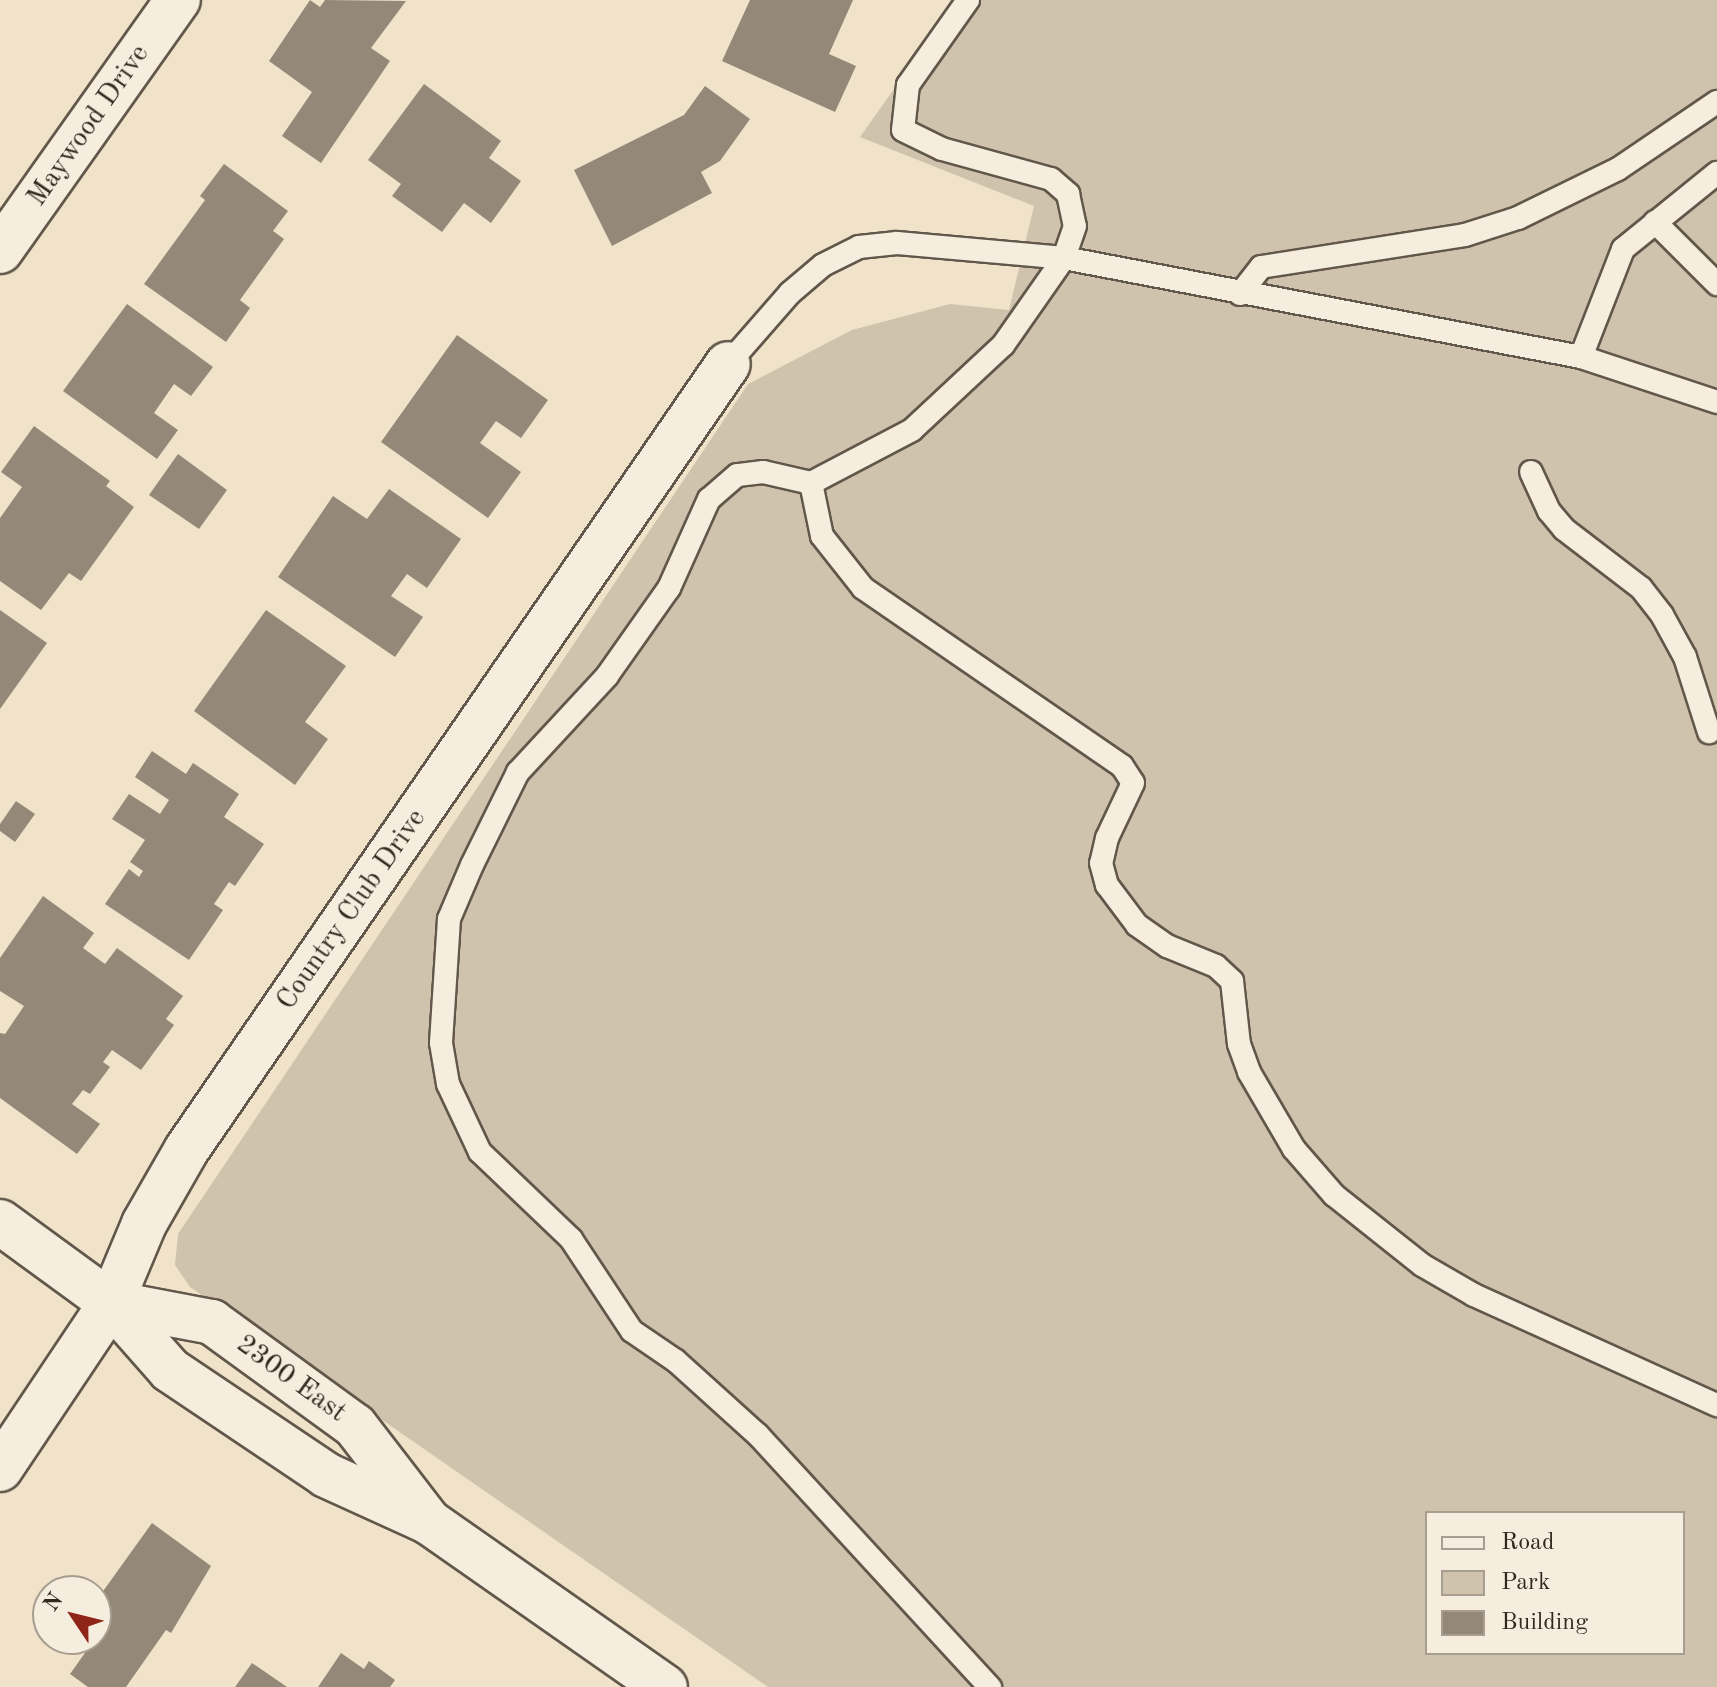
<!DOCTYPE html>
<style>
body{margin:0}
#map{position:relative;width:1717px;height:1687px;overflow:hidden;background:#f0e3ca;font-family:"Old Standard TT",serif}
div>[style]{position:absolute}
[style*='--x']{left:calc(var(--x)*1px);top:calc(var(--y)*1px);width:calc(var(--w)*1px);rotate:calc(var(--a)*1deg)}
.green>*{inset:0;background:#d0c3ad}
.building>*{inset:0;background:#948978}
.roads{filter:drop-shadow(2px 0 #61574a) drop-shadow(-2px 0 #61574a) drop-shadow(0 2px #61574a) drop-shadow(0 -2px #61574a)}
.lane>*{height:22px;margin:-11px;padding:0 11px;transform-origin:11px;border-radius:11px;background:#f5eddd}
.street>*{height:44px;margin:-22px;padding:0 22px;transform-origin:22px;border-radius:22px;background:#f5eddd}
.secondary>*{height:44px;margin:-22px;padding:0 22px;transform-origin:22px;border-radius:22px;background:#f5eddd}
span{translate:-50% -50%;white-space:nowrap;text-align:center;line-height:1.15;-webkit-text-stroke:6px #f5eddd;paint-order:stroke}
.street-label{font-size:28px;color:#31281f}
.legend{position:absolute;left:1425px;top:1511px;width:260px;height:144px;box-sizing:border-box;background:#f5eddd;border:2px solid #a79e91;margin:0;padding:10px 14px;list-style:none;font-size:24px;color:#31281f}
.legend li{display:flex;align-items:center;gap:16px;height:40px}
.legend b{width:40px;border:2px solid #a79e91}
.north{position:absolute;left:32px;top:1575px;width:80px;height:80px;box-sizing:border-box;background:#f5eddd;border:2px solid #a79e91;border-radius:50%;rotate:305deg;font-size:22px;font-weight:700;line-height:32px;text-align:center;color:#31281f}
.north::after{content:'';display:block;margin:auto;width:28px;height:36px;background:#8f2418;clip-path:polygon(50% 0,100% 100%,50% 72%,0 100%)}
</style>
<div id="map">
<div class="green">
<i style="clip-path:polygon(evenodd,957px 0,1717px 0,1717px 1687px,768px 1687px,190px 1287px,175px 1265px,178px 1234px,748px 384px,852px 330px,950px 304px,1009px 310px,1034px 206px,860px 137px,957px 0,1427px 1513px,1683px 1513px,1683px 1653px,1427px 1653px,1427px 1513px)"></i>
</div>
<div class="building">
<i style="clip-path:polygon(310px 0,320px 7px,325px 0,406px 1px,371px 48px,390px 61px,321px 163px,282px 136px,312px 92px,269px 61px)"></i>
<i style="clip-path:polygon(750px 0,853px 0,829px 54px,856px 66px,835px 112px,722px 61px)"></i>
<i style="clip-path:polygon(424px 84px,501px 141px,489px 158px,521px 181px,491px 223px,464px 203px,442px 232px,392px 196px,401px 184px,368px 160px)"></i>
<i style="clip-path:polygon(705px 86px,750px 119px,720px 161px,701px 172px,712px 193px,612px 246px,574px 170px,684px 115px)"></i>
<i style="clip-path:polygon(224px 164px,288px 211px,273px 231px,284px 239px,240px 300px,250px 308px,226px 342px,144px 284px,205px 200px,200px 196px)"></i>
<i style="clip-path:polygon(127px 304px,213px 367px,191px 396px,174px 384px,154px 413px,178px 430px,157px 459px,63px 391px)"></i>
<i style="clip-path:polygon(457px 335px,548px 400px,521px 438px,496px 421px,480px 443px,521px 472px,488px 518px,381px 442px)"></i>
<i style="clip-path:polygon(34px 426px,110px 481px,106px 486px,134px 507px,81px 581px,69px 573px,41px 610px,0 581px,0 518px,22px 487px,1px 472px)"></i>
<i style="clip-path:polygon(178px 454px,227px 490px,199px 529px,149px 495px)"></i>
<i style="clip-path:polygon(389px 489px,461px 539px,427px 588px,407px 574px,391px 596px,423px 617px,395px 657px,278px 577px,333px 496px,367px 519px)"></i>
<i style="clip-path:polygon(0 610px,47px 643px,0 709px)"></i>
<i style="clip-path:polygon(266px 610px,346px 666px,305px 722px,328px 739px,295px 785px,194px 711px)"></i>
<i style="clip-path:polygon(152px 751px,186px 774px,193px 763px,239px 794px,224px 817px,264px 844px,235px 886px,229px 882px,214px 904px,223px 910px,189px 960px,105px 904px,129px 869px,139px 877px,143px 871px,130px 862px,145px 840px,112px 819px,129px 794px,160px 814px,169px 800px,135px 777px)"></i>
<i style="clip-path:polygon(16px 801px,35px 814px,15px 842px,0 831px,0 824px)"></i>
<i style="clip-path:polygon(43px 896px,94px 933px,83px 948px,105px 964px,117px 948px,183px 996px,166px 1019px,174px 1025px,141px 1070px,112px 1050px,103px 1062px,110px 1067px,90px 1094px,83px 1090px,72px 1104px,100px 1124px,77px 1154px,0 1098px,0 1033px,5px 1034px,24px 1006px,0 991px,0 958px)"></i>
<i style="clip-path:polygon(152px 1523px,211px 1566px,171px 1633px,166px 1630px,126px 1687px,88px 1687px,70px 1674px,87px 1650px,72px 1639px,96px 1639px,96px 1601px)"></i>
<i style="clip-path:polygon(341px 1653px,364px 1669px,369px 1661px,395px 1680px,390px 1687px,318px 1687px)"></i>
<i style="clip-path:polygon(252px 1663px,287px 1687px,235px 1687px)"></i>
</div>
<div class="roads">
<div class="lane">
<i style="--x:968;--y:0;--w:104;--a:125.2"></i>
<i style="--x:908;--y:85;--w:45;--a:96.3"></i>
<i style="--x:903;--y:130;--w:43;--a:26"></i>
<i style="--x:942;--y:149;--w:113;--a:15.4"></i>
<i style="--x:1051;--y:179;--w:23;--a:41"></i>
<i style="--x:1068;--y:194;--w:33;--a:78"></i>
<i style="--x:1075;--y:226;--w:34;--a:109"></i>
<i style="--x:1064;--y:258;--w:106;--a:125"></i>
<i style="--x:1003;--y:345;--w:125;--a:137"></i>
<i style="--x:912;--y:430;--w:114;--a:152.3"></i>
<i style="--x:811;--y:483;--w:49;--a:-167.1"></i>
<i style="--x:763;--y:472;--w:26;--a:173"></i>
<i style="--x:737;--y:475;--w:37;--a:139"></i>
<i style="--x:709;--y:499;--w:98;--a:114.2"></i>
<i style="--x:669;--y:588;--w:108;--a:125.2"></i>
<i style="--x:607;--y:676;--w:131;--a:132.8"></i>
<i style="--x:518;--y:772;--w:104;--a:116.3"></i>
<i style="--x:472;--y:865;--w:59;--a:113.1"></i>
<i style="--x:449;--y:919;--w:124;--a:93.7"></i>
<i style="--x:441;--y:1043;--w:42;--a:80.3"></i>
<i style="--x:448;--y:1084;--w:75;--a:64.8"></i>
<i style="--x:480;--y:1152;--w:126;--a:43.7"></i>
<i style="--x:571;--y:1239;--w:110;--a:56.5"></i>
<i style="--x:632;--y:1331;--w:53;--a:34.3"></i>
<i style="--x:676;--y:1361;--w:110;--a:42.1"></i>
<i style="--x:758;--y:1435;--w:343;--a:47.4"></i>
<i style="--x:1655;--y:222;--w:88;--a:45"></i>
<i style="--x:1240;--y:294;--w:34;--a:-52"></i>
<i style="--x:1261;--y:267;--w:206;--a:-8.9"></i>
<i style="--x:1465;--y:235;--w:56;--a:-17.8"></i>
<i style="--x:1518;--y:218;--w:111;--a:-26.1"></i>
<i style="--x:1618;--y:169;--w:120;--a:-34.1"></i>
<i style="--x:1581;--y:357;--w:116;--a:-68.7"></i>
<i style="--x:1623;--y:249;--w:121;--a:-39"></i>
<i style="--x:728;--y:364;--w:94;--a:-48.9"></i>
<i style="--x:790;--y:293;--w:43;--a:-40.3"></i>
<i style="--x:823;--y:265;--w:40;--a:-26.6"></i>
<i style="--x:859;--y:247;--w:38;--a:-6"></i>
<i style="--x:897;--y:243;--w:168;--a:5.1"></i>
<i style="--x:1064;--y:258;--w:526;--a:10.84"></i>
<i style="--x:1581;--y:357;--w:143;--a:18.3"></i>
<i style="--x:1531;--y:472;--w:43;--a:65.2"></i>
<i style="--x:1549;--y:511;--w:23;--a:50"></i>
<i style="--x:1564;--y:529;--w:97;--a:37.5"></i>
<i style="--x:1641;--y:588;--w:34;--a:52"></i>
<i style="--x:1662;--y:615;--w:48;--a:61.3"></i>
<i style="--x:1685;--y:657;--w:79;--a:72.3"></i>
<i style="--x:811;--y:483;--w:54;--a:78.3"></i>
<i style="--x:822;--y:536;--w:66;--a:51.7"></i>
<i style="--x:863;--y:588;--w:314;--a:34.5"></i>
<i style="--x:1122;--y:766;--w:20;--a:57"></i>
<i style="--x:1133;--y:783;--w:61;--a:115.3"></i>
<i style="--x:1107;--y:838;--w:26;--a:103"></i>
<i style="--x:1101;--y:863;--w:23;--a:75"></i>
<i style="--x:1107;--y:885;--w:50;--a:53.1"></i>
<i style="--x:1137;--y:925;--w:37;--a:35"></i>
<i style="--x:1167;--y:946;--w:53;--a:22.2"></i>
<i style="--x:1216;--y:966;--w:22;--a:43"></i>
<i style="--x:1232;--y:981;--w:63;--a:83.7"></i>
<i style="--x:1239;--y:1044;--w:30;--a:70"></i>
<i style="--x:1249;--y:1072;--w:89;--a:59.7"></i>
<i style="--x:1294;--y:1149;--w:61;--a:49"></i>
<i style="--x:1334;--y:1195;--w:112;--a:38.5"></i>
<i style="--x:1422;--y:1265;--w:60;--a:30"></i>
<i style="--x:1474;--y:1295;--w:267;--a:24.4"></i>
</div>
<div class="street">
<i style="--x:0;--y:251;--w:308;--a:-54.7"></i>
<i style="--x:0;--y:1469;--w:200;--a:-56.2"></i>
<i style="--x:111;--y:1303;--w:86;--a:-67.3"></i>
<i style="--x:144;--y:1224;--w:86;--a:-60.2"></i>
<i style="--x:187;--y:1149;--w:953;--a:-55.43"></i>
<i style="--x:429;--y:1522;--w:121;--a:-127.6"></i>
<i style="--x:355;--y:1426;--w:177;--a:-144"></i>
<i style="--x:212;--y:1322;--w:103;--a:-169.3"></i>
<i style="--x:111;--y:1303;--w:89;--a:48.6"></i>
<i style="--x:170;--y:1370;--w:188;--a:33.9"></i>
<i style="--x:326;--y:1475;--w:113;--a:24.5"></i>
<i style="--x:429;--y:1522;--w:288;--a:35"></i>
</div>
<div class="secondary">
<i style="--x:0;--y:1222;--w:137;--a:36.1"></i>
</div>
</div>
<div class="street-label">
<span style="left:89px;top:126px;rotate:-55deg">Maywood Drive</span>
<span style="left:352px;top:910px;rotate:-55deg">Country Club Drive</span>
<span style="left:291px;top:1379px;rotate:36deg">2300 East</span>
</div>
<ul class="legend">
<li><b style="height:10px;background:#f5eddd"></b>Road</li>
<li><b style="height:22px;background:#d0c3ad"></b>Park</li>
<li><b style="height:22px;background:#948978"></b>Building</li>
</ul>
<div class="north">N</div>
</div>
